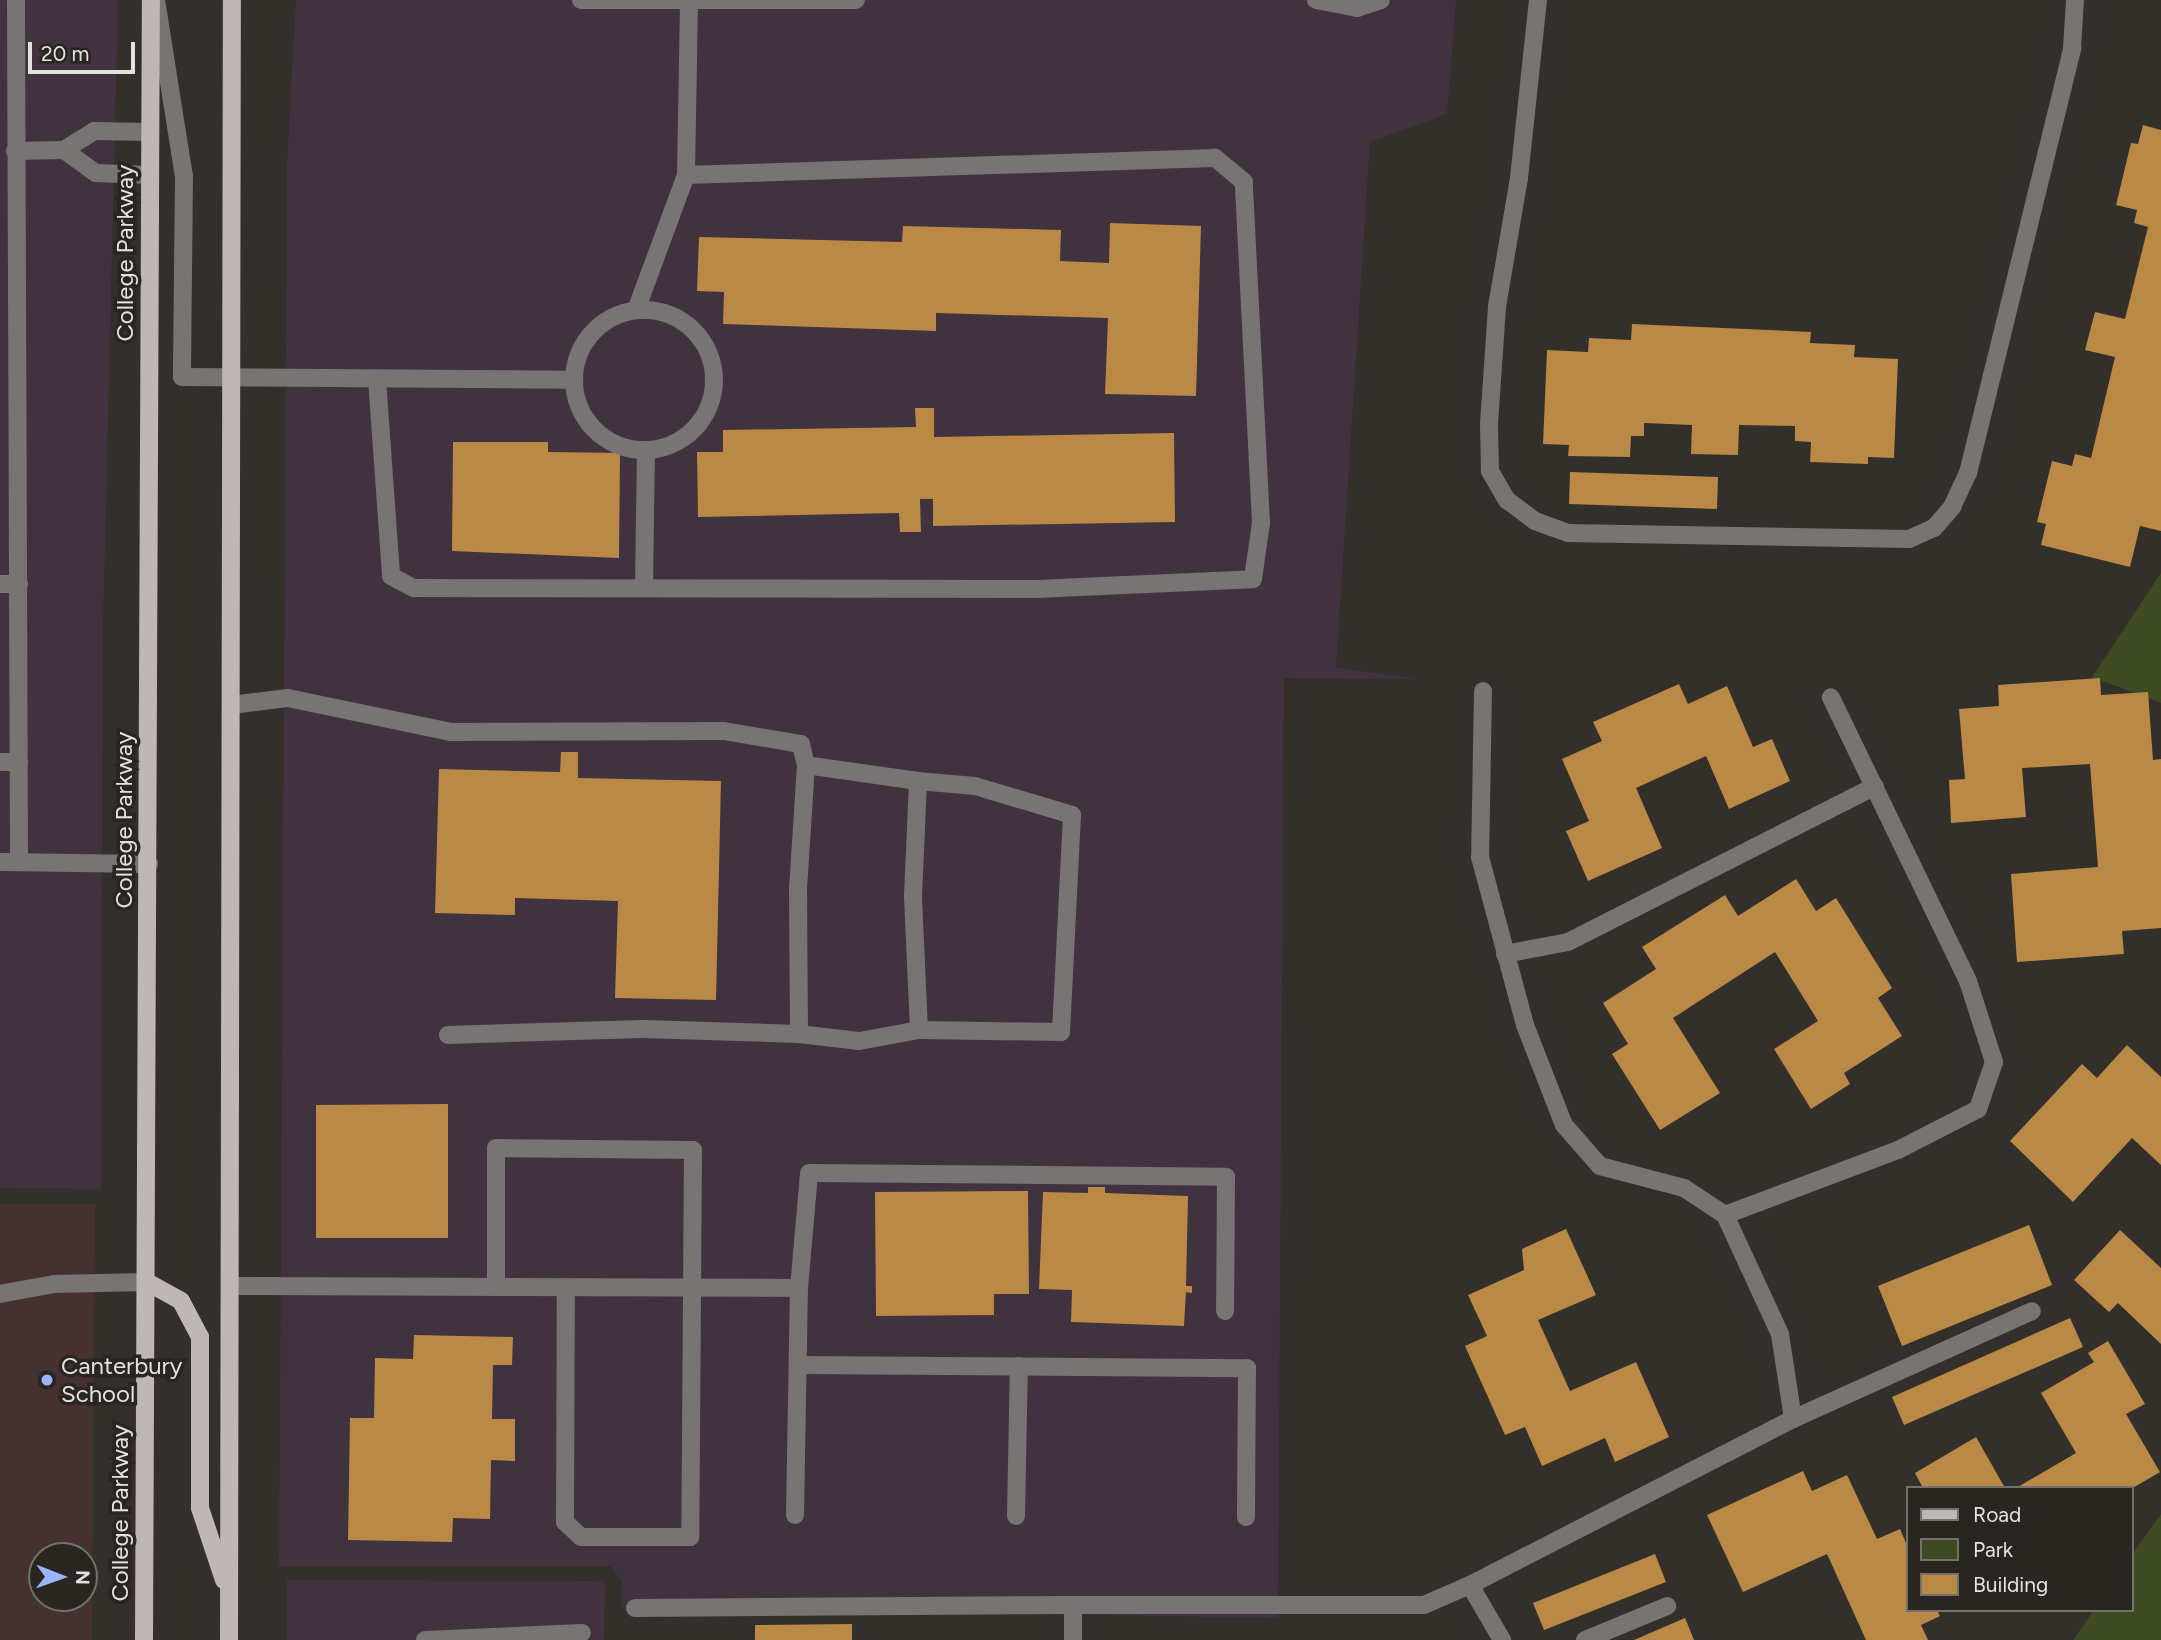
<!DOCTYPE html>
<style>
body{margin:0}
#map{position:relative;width:2161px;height:1640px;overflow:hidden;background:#332f2b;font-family:Figtree,sans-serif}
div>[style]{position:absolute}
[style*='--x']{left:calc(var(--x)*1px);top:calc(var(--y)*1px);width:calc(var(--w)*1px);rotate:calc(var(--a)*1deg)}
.commercial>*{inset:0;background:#40323f}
.education>*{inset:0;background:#463131}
.green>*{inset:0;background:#3d4a22}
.building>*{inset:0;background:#ba8945}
.minor>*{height:18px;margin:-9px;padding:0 9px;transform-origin:9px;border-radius:9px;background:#777473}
.minor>.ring{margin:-9px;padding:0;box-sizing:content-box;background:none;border:18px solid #777473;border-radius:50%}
.major>*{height:18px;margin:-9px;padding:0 9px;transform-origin:9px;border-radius:9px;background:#beb7b5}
.dots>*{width:19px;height:19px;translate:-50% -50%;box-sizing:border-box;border:4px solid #292521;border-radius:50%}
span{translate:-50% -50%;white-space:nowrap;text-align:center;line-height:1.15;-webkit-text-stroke:7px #292521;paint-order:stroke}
.street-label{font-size:24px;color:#e4e2df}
.poi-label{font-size:24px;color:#e4e2df}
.left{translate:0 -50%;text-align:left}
.legend{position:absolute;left:1906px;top:1486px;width:228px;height:126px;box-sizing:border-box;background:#292521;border:2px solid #74716d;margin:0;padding:9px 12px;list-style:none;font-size:21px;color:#e4e2df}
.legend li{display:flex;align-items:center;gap:14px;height:35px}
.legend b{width:35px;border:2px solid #74716d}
.north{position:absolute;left:28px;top:1542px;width:70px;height:70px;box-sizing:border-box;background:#292521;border:2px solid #74716d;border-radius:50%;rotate:91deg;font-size:19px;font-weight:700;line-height:28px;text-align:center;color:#e4e2df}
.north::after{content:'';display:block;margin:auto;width:24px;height:32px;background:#9cb4fd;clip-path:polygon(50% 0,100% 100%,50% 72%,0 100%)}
.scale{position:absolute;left:28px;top:42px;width:107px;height:32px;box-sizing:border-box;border:4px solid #e4e2df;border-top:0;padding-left:9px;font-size:21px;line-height:24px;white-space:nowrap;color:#e4e2df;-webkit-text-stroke:5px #292521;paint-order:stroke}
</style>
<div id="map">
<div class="commercial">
<i style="clip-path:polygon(0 0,118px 0,103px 631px,101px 1189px,0 1188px)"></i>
<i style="clip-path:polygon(296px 0,1456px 0,1447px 114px,1370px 142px,1336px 668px,1422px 679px,1284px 678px,1278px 1618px,622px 1607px,622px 1581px,610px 1566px,279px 1566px,287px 164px)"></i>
<i style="clip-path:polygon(287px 1580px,605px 1581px,604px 1640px,287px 1640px)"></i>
</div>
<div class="education">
<i style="clip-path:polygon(evenodd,0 1204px,95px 1204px,92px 1640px,0 1640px,0 1204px,42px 1556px,84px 1556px,84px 1598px,42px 1598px,42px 1556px)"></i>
</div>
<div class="green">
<i style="clip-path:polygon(2161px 573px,2161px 703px,2092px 677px)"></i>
<i style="clip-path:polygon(2161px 1514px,2161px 1640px,2073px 1640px,2094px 1610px,2131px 1610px,2131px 1556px)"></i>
</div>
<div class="building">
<i style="clip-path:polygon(2143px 125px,2161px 130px,2161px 531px,2140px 526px,2130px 567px,2041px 545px,2046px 524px,2037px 522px,2052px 461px,2072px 466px,2075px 454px,2091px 458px,2115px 357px,2085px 350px,2095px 312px,2125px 319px,2148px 227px,2134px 223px,2137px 210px,2116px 205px,2131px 143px,2138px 144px)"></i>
<i style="clip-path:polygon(1110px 223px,1201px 226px,1196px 396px,1105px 394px,1108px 318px,936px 313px,936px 331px,723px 324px,724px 292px,697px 291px,699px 237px,902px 242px,903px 226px,1061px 230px,1060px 261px,1109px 263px)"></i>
<i style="clip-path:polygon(1632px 324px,1811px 332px,1810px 343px,1855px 345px,1854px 357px,1898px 359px,1894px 458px,1868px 457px,1868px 464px,1810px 462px,1811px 442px,1795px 441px,1795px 426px,1739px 425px,1738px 455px,1691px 454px,1692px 425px,1644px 423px,1644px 436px,1631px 436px,1630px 457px,1568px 456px,1569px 445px,1543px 444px,1547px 350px,1588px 352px,1589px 338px,1631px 340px)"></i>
<i style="clip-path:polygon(915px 408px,934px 408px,934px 437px,1174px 433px,1175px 522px,933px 526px,933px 499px,920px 499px,921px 532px,900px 532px,899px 513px,698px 517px,697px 452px,723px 452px,723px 430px,916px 427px)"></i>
<i style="clip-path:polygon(453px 442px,548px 442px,548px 452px,620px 453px,619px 558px,452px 551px)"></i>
<i style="clip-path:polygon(1570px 472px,1718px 477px,1717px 509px,1569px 504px)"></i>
<i style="clip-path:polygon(2100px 678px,2101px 695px,2148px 692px,2153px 760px,2161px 759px,2161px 928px,2122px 931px,2124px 954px,2017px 962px,2011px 874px,2098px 867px,2090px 764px,2022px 768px,2026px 817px,1951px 823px,1949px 780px,1965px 779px,1959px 709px,1999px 706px,1998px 685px)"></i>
<i style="clip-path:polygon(1679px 684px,1688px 704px,1727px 686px,1753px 747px,1772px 739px,1790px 781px,1729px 809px,1706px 756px,1636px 788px,1662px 848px,1588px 881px,1566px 831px,1589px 821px,1562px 759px,1602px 741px,1593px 722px)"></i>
<i style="clip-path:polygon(561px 752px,578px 752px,578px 778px,721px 781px,716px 1000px,615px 998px,618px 901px,515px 898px,515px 915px,435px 913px,439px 769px,560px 772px)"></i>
<i style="clip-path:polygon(1796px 879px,1816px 911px,1836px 898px,1892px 988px,1878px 998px,1902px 1036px,1844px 1073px,1850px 1084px,1811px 1109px,1774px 1049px,1818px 1021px,1775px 952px,1673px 1018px,1720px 1093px,1660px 1130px,1612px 1054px,1628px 1044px,1603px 1003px,1656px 969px,1642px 947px,1725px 895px,1738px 916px)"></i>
<i style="clip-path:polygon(2127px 1045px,2161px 1077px,2161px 1165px,2132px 1138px,2073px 1202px,2010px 1141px,2082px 1064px,2097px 1078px)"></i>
<i style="clip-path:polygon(448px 1104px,448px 1238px,316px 1238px,316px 1105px)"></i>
<i style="clip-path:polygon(1088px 1187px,1105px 1187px,1105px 1193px,1188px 1196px,1186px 1286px,1192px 1286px,1192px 1293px,1186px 1292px,1184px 1326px,1071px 1322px,1072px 1290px,1039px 1289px,1043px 1192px,1088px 1193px)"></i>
<i style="clip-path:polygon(1028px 1191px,1029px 1294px,994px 1294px,994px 1315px,876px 1316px,875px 1192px)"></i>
<i style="clip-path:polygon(2029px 1225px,2052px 1285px,1902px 1346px,1878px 1286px)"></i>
<i style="clip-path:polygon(1566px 1229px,1596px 1295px,1538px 1320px,1570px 1391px,1636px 1362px,1669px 1437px,1615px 1462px,1605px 1438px,1542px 1466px,1525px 1427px,1505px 1435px,1465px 1346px,1487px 1336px,1468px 1295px,1524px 1270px,1522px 1249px)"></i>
<i style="clip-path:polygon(2120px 1230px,2161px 1268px,2161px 1344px,2118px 1303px,2109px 1312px,2074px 1280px)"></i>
<i style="clip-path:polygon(2070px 1318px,2083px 1347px,1904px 1425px,1892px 1397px)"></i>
<i style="clip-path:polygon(414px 1335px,513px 1337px,512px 1365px,493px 1365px,492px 1419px,515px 1419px,515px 1461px,491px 1460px,490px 1519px,453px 1518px,452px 1542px,348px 1540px,350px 1418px,374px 1418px,375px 1358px,413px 1359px)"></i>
<i style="clip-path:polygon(2108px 1341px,2145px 1404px,2126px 1414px,2160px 1472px,2131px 1489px,2016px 1488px,2076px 1453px,2041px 1393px,2094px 1362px,2088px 1353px)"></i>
<i style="clip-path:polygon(1976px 1437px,2005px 1488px,1923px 1488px,1915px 1473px)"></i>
<i style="clip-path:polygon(1803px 1471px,1812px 1491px,1847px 1475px,1877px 1539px,1900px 1529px,1907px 1545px,1907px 1610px,1937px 1610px,1940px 1616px,1921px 1625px,1928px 1640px,1866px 1640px,1827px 1554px,1743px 1592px,1707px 1515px)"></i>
<i style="clip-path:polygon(1655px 1554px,1666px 1582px,1544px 1630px,1533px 1603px)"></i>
<i style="clip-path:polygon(1685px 1618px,1694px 1640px,1634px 1640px)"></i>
<i style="clip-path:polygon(852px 1624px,852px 1640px,755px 1640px,755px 1625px)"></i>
</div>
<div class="minor">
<i style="--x:16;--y:0;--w:862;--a:89.8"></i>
<i style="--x:156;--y:0;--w:178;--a:81"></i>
<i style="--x:184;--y:176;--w:201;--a:90.6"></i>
<i style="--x:182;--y:377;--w:392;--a:0.4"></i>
<i style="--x:581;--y:0;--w:275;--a:0"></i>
<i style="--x:1316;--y:0;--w:42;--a:11"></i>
<i style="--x:1357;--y:8;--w:25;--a:-18"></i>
<i style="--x:1538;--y:0;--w:179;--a:96.1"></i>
<i style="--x:1519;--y:178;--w:131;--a:99.7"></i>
<i style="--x:1497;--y:307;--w:117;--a:93.9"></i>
<i style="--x:1489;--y:424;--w:47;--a:88.8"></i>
<i style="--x:1490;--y:471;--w:34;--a:60"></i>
<i style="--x:1507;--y:500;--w:35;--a:37"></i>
<i style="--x:1535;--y:521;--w:35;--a:20"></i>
<i style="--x:1568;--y:533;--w:341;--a:1"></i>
<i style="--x:1909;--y:539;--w:27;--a:-24"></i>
<i style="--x:1934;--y:528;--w:28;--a:-49"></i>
<i style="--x:1952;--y:507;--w:38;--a:-65"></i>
<i style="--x:1968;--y:473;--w:438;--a:-76.2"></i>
<i style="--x:2072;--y:48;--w:48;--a:-86.4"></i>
<i style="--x:64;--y:150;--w:39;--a:36"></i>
<i style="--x:96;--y:173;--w:53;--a:2.2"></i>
<i style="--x:15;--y:151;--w:49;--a:-1.2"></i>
<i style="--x:64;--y:150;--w:36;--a:-32"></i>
<i style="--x:94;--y:131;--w:56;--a:1"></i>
<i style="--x:686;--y:175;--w:173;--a:-89"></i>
<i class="ring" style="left:574px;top:310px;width:122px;height:122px"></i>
<i style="--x:377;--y:379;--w:197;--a:85.9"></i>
<i style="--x:391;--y:576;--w:26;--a:28"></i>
<i style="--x:414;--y:588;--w:622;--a:0.09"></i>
<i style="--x:1036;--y:589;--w:217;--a:-2.6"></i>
<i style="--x:1253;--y:579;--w:57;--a:-81.9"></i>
<i style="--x:1261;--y:523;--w:341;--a:-92.9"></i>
<i style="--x:1244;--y:182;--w:38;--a:-140"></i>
<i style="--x:1215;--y:158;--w:529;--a:178.16"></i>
<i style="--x:686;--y:175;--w:144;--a:110.3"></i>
<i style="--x:0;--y:584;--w:19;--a:0"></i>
<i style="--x:644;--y:588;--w:138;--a:-89.2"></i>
<i style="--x:1483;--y:691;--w:166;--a:91"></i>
<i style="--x:1480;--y:857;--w:174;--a:75"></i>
<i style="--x:1525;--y:1025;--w:107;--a:68.7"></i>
<i style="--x:1564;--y:1125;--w:55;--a:48.7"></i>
<i style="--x:1600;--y:1166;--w:87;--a:14.7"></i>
<i style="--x:1684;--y:1188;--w:49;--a:33.4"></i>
<i style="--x:1725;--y:1215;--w:131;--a:65.2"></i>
<i style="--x:1780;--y:1334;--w:86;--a:81.3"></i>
<i style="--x:1793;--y:1419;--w:363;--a:152.8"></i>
<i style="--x:1470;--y:1585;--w:64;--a:59.8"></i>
<i style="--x:231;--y:705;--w:57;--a:-7"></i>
<i style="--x:288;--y:698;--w:167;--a:11.8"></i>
<i style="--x:451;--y:732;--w:273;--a:-0.2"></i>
<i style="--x:724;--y:731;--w:78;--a:9.6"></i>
<i style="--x:801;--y:744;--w:22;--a:77"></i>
<i style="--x:806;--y:765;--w:123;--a:93.7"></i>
<i style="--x:798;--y:888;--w:146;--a:89.6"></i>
<i style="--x:799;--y:1034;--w:60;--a:6.7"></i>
<i style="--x:859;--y:1041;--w:61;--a:-10.4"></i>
<i style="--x:919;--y:1030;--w:134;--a:-92.6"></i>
<i style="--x:913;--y:896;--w:115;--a:-87.5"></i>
<i style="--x:918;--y:781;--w:113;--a:-171.9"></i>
<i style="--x:0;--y:762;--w:19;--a:0"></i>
<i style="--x:918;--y:781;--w:57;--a:5"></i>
<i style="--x:975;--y:786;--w:101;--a:16.6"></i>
<i style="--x:1072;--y:815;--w:217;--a:92.9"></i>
<i style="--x:1061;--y:1032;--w:142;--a:-179.2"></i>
<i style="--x:0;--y:862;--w:149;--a:0.8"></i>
<i style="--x:1505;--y:954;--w:64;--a:-10.8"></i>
<i style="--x:1568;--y:942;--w:344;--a:-26.9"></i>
<i style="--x:448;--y:1035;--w:194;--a:-1.8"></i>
<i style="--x:642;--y:1029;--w:157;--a:1.8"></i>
<i style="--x:1725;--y:1215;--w:185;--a:-20.6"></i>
<i style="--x:1898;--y:1150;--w:90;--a:-27.1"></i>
<i style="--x:1978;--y:1109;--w:50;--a:-71.2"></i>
<i style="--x:1994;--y:1062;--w:85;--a:-107.8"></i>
<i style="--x:1968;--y:981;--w:315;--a:-115.8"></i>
<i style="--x:230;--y:1286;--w:569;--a:0.2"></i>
<i style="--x:799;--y:1288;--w:115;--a:-85"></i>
<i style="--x:809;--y:1173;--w:417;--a:0.5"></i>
<i style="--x:1226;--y:1177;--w:134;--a:90.4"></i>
<i style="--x:496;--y:1287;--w:139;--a:-90"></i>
<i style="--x:496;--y:1148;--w:197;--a:0.6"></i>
<i style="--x:693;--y:1150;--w:387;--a:90.4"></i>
<i style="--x:690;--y:1537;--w:109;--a:180"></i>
<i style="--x:581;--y:1537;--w:22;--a:-137"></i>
<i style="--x:565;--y:1522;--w:235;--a:-89.8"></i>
<i style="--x:0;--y:1294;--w:55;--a:-10.5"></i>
<i style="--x:54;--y:1284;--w:93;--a:-1.2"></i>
<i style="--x:798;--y:1365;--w:449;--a:0.4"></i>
<i style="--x:1247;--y:1368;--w:149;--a:90.4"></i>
<i style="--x:1793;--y:1419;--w:262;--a:-24.3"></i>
<i style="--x:795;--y:1515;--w:227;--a:-89"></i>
<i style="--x:1016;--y:1516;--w:150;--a:-88.9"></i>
<i style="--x:635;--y:1608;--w:438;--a:-0.4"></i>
<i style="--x:425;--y:1640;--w:157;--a:-2.6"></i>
<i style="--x:1073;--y:1640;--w:35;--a:-90"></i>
<i style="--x:1073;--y:1605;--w:351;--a:0"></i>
<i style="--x:1424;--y:1605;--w:50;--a:-23.5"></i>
<i style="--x:1585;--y:1640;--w:89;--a:-22.5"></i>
</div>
<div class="major">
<i style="--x:147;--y:1282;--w:39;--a:29"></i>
<i style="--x:181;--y:1301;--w:41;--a:62.2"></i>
<i style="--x:200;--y:1337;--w:171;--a:90"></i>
<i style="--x:200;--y:1508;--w:76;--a:71.6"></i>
<i style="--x:144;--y:1640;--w:1640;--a:-89.76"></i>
<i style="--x:229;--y:1640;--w:1640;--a:-89.9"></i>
</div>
<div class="dots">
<i style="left:47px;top:1380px;background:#9cb4fd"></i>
</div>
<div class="street-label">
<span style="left:125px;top:253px;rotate:-90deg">College Parkway</span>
<span style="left:124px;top:820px;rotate:-90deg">College Parkway</span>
<span style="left:120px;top:1513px;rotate:-90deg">College Parkway</span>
</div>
<div class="poi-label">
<span class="left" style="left:61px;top:1380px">Canterbury<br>School</span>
</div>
<ul class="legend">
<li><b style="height:9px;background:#beb7b5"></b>Road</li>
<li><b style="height:19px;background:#3d4a22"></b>Park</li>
<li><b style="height:19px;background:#ba8945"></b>Building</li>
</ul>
<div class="north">N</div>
<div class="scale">20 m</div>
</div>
